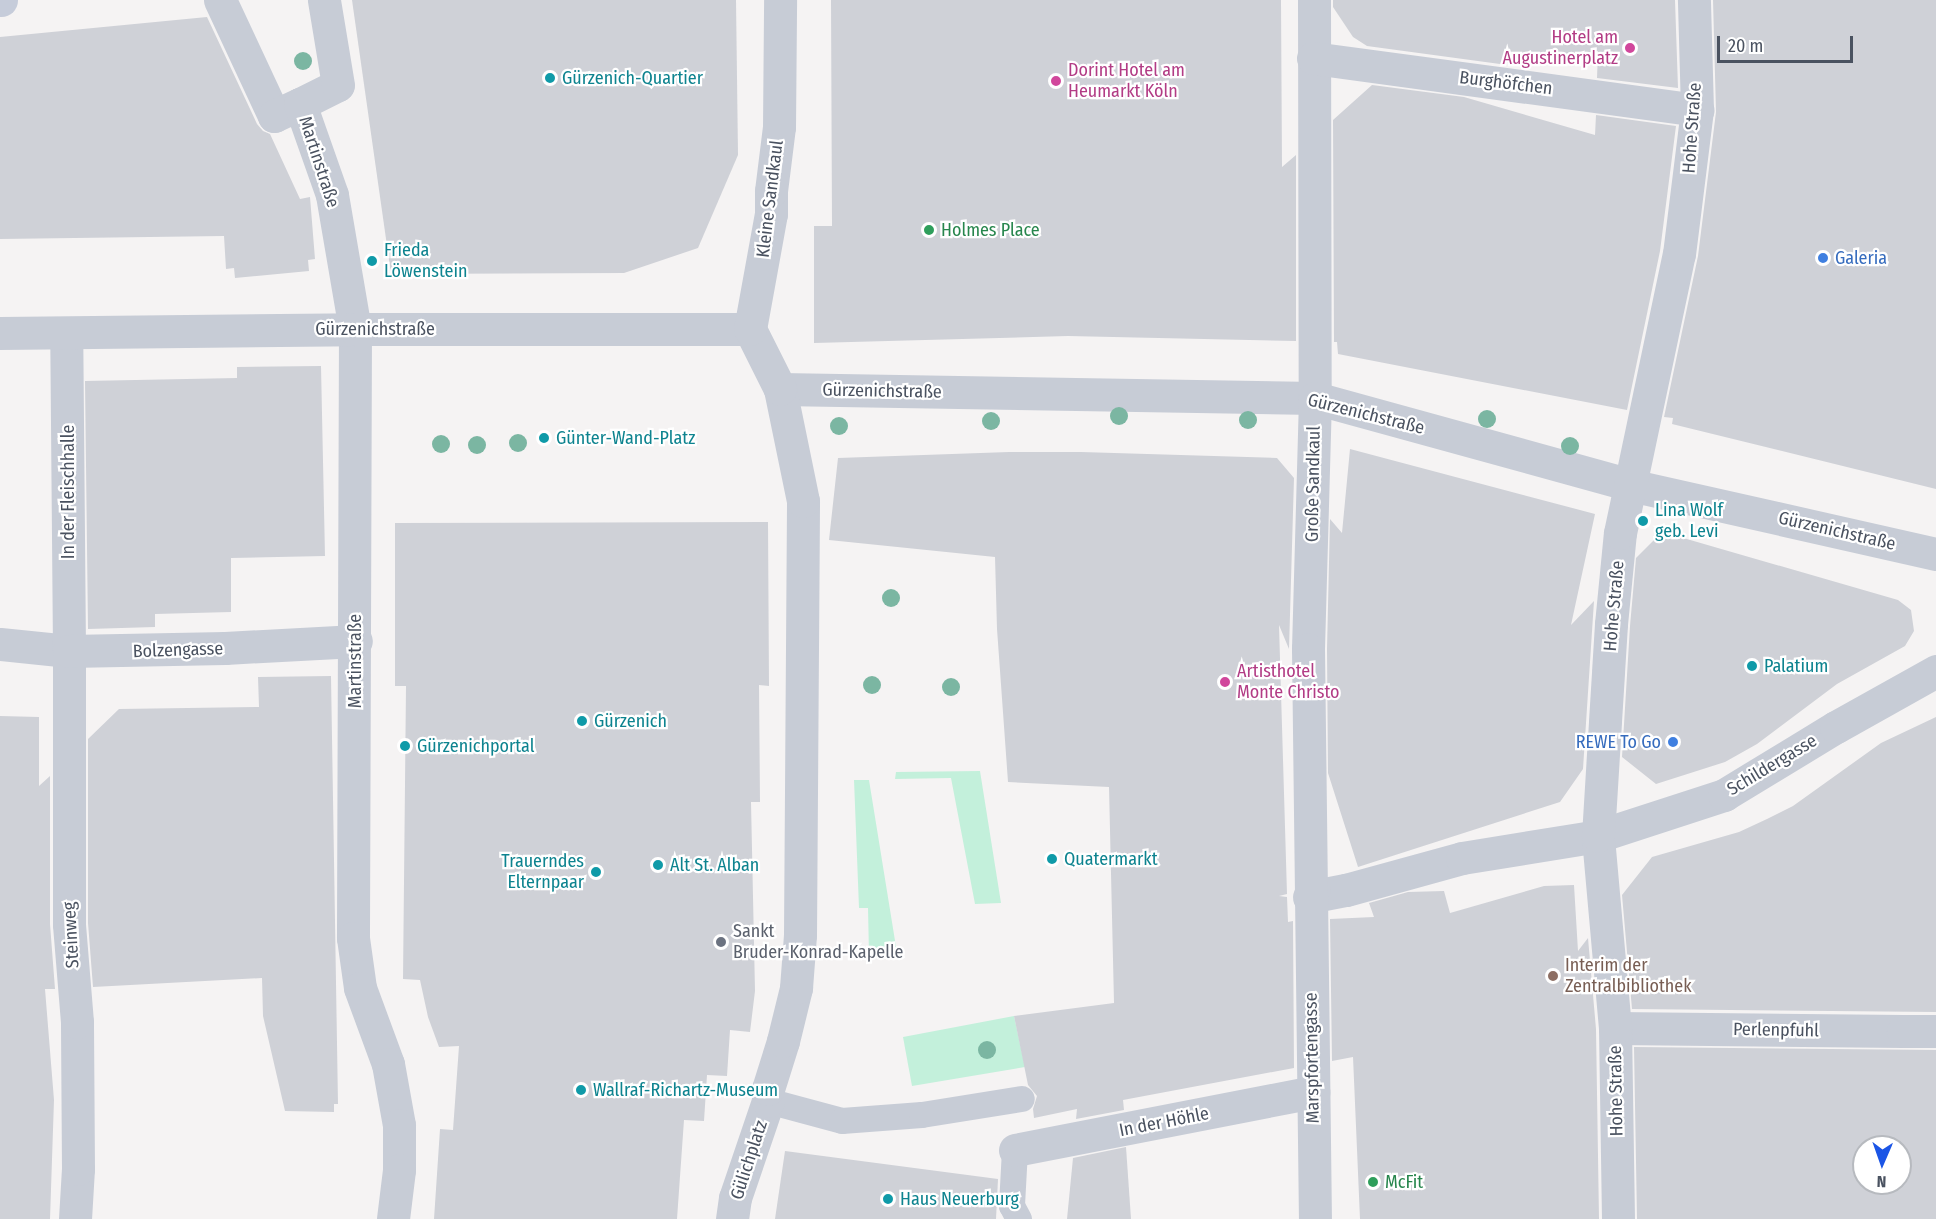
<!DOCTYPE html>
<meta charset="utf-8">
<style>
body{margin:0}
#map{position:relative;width:1936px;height:1219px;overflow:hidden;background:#f5f3f3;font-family:"Fira Sans Condensed",sans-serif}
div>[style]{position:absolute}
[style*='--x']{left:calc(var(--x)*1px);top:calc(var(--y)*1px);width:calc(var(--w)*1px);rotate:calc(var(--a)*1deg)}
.green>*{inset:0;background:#c3f0db}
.building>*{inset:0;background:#cfd1d7}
.service>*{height:26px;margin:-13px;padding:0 13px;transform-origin:13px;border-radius:13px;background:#c7ccd6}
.pedestrian>*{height:33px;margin:-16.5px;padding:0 16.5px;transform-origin:16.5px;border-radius:16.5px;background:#c7ccd6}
.minor>*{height:33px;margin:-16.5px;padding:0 16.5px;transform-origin:16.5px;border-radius:16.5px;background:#c7ccd6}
.secondary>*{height:33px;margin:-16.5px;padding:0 16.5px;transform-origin:16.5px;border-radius:16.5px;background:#c6ccda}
.trees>*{width:18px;height:18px;margin:-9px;border-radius:50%;background:#7bb6a2}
.dots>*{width:16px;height:16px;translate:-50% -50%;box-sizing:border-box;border:3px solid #fff;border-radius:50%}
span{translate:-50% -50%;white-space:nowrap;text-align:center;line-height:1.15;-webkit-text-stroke:4.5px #fff;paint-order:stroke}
.hotel-label{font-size:18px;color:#b23c85}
.right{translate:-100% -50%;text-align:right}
.left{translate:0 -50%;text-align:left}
.culture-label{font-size:18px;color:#0d838f}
.street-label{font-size:18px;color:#4a5260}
.leisure-label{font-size:18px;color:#27864d}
.shop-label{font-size:18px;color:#366cbe}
.worship-label{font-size:18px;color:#5b616d}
.education-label{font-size:18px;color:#785e54}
.north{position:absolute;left:1852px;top:1135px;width:60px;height:60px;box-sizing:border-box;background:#fff;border:2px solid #b7babf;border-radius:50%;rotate:182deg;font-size:16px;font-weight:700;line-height:24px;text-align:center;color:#4a5260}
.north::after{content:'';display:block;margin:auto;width:21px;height:27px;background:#1b55e6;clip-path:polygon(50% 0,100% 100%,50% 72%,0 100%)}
.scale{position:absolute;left:1717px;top:36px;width:136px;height:27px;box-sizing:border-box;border:3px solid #4a5260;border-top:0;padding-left:8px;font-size:18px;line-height:21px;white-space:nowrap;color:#4a5260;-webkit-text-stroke:4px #fff;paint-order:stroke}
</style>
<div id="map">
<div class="green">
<i style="clip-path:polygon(980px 771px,1001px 903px,975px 904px,951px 778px,895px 779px,896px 772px)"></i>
<i style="clip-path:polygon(854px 780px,869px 780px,897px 953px,869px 955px,868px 908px,859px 908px)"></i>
<i style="clip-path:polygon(1014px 1016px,1025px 1067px,912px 1086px,903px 1037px)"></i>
</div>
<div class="building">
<i style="clip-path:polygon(352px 0,736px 0,738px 155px,698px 248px,624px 273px,391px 274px)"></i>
<i style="clip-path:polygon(831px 0,1281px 0,1282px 167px,1296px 155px,1296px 341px,1068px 336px,814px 343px,814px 226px,832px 226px)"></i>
<i style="clip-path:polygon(1333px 0,1675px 0,1678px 88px,1597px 78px,1598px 51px,1500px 64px,1367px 46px,1353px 37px,1333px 7px)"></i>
<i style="clip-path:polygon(1713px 0,1936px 0,1936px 489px,1672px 424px,1673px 418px,1664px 417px,1698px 256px,1716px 112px)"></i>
<i style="clip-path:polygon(207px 17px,257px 124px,263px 131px,270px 134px,300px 199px,310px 197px,315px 259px,308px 260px,309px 271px,235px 278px,234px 268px,226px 269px,224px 236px,0 239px,0 37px)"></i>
<i style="clip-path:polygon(1372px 85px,1464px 97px,1595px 135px,1596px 115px,1676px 126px,1660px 251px,1627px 410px,1338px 354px,1337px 342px,1334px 342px,1333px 120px)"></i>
<i style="clip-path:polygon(321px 366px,325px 556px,231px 558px,231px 612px,155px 614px,155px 627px,88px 629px,85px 381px,237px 378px,237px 367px)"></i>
<i style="clip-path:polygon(1350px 449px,1595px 514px,1571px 625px,1594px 601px,1583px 769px,1560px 802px,1358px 867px,1328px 773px,1327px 649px,1330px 519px,1342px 533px)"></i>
<i style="clip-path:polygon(1009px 452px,1081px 452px,1277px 458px,1294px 478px,1289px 649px,1279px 625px,1287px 894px,1279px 896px,1287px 897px,1288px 922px,1293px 921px,1294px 1068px,1123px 1100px,1124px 1110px,1076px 1119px,1077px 1109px,1034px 1118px,1033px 1109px,1037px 1096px,1028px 1085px,1014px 1016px,1114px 1003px,1109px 787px,1008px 782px,997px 629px,995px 557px,829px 540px,838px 458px)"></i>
<i style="clip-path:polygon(768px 522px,769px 686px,759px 685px,760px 802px,751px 802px,755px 991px,750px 1032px,730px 1030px,727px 1076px,707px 1075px,704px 1121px,684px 1120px,677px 1219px,434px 1219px,440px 1129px,453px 1130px,459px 1046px,439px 1047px,428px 1017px,420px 980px,403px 979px,406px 686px,395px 686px,395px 523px)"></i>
<i style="clip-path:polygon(1673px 535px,1898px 600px,1911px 610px,1914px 631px,1905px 646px,1837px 684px,1757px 744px,1725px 762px,1656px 784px,1622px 757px,1630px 626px,1636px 558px,1654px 540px)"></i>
<i style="clip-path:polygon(331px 676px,338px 1104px,334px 1104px,334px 1112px,285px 1111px,263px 1016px,262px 978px,93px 987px,88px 923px,88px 739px,119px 709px,259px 707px,258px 677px)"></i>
<i style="clip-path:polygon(0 716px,39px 717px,39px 786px,50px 776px,50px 924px,55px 989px,45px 989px,54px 1100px,50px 1219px,0 1219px)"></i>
<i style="clip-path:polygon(1936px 717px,1936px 1012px,1632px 1009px,1622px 895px,1652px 857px,1739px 832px,1767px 819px,1793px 806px,1881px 743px)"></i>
<i style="clip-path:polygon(1574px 885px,1578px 951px,1588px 938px,1596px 1029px,1599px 1219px,1360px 1219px,1353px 1057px,1332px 1061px,1330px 919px,1374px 917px,1369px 903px,1408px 892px,1444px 891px,1450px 913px,1544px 886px)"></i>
<i style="clip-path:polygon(evenodd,1634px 1047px,1936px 1050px,1936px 1219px,1637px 1219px,1634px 1047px,1864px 1147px,1900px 1147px,1900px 1183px,1864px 1183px,1864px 1147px)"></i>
<i style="clip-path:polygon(1126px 1147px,1131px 1219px,1067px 1219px,1073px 1158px)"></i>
<i style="clip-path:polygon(785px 1151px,998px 1179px,996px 1219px,775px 1219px)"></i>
</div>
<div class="service">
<i style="--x:768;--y:1101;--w:77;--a:15.1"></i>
<i style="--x:842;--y:1121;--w:80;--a:-4.3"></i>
<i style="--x:922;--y:1115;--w:101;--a:-9.1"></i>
<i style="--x:1015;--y:1150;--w:56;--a:93.1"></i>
<i style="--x:1012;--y:1206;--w:15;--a:62"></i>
</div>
<div class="pedestrian">
<i style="--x:220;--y:0;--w:128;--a:65"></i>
<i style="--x:274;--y:116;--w:29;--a:-25"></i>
<i style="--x:300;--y:104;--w:96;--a:70.6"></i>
<i style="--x:332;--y:195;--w:136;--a:80.3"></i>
<i style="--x:300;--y:104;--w:42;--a:-26.6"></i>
<i style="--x:338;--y:85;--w:86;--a:-99.4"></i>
<i style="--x:780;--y:389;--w:535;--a:0.96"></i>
<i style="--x:1315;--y:398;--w:327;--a:15.4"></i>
<i style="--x:1630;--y:485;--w:314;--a:12.7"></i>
<i style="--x:0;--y:644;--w:69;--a:5.8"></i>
<i style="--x:69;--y:651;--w:318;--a:-90.5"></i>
<i style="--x:1309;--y:897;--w:38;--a:-11"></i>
<i style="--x:1346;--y:890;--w:120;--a:-15.4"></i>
<i style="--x:1462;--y:858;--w:138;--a:-9.2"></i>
<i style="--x:1598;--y:836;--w:133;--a:-18"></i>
<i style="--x:1724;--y:795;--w:131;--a:-31.3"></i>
<i style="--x:1836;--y:727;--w:115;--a:-29.2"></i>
<i style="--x:1615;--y:1028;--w:288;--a:0.6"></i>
<i style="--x:1618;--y:1219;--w:191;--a:-90.9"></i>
<i style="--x:1615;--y:1028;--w:193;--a:-95.1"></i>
<i style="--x:1598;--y:836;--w:212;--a:-86.5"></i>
<i style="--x:1611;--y:624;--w:91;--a:-84.4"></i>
<i style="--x:1620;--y:533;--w:285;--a:-78.1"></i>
<i style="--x:1679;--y:254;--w:145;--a:-82.9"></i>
</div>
<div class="minor">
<i style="--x:1314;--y:0;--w:398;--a:89.9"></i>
<i style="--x:1315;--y:398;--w:251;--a:91.6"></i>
<i style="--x:1308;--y:649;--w:570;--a:89.3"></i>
<i style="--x:1313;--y:58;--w:388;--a:7.7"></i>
<i style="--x:1697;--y:110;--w:110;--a:-91.6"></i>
<i style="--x:355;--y:329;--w:609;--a:90.19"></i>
<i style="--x:353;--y:938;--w:50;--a:82"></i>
<i style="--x:360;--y:988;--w:81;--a:69.8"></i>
<i style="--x:388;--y:1064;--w:62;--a:79.8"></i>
<i style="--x:399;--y:1125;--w:45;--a:90"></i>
<i style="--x:399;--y:1170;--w:49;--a:97"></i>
<i style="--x:0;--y:333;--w:355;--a:-0.6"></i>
<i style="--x:355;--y:329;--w:395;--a:0"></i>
<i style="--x:1903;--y:1031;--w:33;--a:0"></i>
<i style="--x:1015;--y:1150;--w:304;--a:-11"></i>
<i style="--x:75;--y:1219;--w:50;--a:-86.6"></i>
<i style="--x:78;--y:1169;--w:147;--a:-90.4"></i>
<i style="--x:77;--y:1022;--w:98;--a:-94.7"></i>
<i style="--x:69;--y:924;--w:273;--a:-90"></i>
<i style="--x:69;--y:651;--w:156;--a:-1.1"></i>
<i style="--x:225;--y:648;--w:131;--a:-3.1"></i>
<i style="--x:732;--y:1219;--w:21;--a:-82"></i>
<i style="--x:735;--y:1198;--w:102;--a:-71.2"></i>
<i style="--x:768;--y:1101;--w:12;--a:-90"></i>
<i style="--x:768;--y:1089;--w:50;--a:-72.6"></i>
<i style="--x:783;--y:1041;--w:55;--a:-76.2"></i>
<i style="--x:796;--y:988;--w:53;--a:-85.7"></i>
<i style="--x:800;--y:935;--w:434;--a:-89.6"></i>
<i style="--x:803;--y:501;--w:114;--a:-101.6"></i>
<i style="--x:780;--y:389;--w:67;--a:-116.6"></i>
<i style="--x:750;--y:329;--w:117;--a:-79.7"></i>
<i style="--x:771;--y:214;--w:23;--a:-90"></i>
<i style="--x:771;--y:191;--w:64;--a:-82.9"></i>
<i style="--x:779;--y:127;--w:127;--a:-89.5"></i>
</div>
<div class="secondary">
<i style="--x:0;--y:0;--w:1;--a:0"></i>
</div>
<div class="trees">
<i style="left:303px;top:61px"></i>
<i style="left:1119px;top:416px"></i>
<i style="left:1487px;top:419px"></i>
<i style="left:1248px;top:420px"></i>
<i style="left:991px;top:421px"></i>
<i style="left:839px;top:426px"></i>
<i style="left:518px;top:443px"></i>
<i style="left:441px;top:444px"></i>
<i style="left:477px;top:445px"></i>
<i style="left:1570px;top:446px"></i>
<i style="left:891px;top:598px"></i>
<i style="left:872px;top:685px"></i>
<i style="left:951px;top:687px"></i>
<i style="left:987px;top:1050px"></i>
</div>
<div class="dots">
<i style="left:1630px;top:48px;background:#d1479c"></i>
<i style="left:550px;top:78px;background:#0f9aa8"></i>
<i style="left:1056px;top:81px;background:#d1479c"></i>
<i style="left:929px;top:230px;background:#2e9e5b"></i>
<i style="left:1823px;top:258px;background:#3f7fe0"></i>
<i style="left:372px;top:261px;background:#0f9aa8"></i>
<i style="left:544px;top:438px;background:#0f9aa8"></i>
<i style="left:1643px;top:521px;background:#0f9aa8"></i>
<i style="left:1752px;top:666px;background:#0f9aa8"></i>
<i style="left:1225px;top:682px;background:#d1479c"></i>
<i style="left:582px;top:721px;background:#0f9aa8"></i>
<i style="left:1673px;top:742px;background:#3f7fe0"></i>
<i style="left:405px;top:746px;background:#0f9aa8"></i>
<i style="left:1052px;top:859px;background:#0f9aa8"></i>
<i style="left:658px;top:865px;background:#0f9aa8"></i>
<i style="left:596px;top:872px;background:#0f9aa8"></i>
<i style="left:721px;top:942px;background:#6b7280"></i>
<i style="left:1553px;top:976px;background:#8d6e63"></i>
<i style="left:581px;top:1090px;background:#0f9aa8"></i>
<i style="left:1373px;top:1182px;background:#2e9e5b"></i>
<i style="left:888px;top:1199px;background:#0f9aa8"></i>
</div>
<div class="hotel-label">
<span class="right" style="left:1618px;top:48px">Hotel am<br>Augustinerplatz</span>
<span class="left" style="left:1068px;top:81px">Dorint Hotel am<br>Heumarkt Köln</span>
<span class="left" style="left:1237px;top:682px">Artisthotel<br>Monte Christo</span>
</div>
<div class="culture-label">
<span class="left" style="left:562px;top:78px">Gürzenich-Quartier</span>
<span class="left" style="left:384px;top:261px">Frieda<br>Löwenstein</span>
<span class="left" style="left:556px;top:438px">Günter-Wand-Platz</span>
<span class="left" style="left:1655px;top:521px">Lina Wolf<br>geb. Levi</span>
<span class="left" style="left:1764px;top:666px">Palatium</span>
<span class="left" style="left:594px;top:721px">Gürzenich</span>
<span class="left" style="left:417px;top:746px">Gürzenichportal</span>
<span class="left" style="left:1064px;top:859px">Quatermarkt</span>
<span class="right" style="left:584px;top:872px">Trauerndes<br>Elternpaar</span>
<span class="left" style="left:670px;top:865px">Alt St. Alban</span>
<span class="left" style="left:593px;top:1090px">Wallraf-Richartz-Museum</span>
<span class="left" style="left:900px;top:1199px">Haus Neuerburg</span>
</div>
<div class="street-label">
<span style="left:1506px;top:83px;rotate:7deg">Burghöfchen</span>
<span style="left:1692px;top:128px;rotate:-86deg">Hohe Straße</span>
<span style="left:319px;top:162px;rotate:72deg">Martinstraße</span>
<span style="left:770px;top:199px;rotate:-83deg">Kleine Sandkaul</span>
<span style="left:375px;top:329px">Gürzenichstraße</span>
<span style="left:882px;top:391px;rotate:1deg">Gürzenichstraße</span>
<span style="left:1366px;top:414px;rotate:14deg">Gürzenichstraße</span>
<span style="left:1313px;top:484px;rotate:-89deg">Große Sandkaul</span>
<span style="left:68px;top:492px;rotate:-90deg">In der Fleischhalle</span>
<span style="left:1837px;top:531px;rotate:13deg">Gürzenichstraße</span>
<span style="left:1614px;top:606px;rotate:-85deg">Hohe Straße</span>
<span style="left:178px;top:650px;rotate:-2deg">Bolzengasse</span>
<span style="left:355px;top:661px;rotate:-90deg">Martinstraße</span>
<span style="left:1772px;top:765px;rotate:-31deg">Schildergasse</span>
<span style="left:71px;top:935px;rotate:-93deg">Steinweg</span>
<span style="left:1776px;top:1030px;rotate:1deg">Perlenpfuhl</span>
<span style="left:1312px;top:1058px;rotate:-91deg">Marspfortengasse</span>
<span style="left:1616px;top:1091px;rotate:-91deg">Hohe Straße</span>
<span style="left:1164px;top:1122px;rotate:-11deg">In der Höhle</span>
<span style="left:749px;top:1160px;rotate:-72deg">Gülichplatz</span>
</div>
<div class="leisure-label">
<span class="left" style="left:941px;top:230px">Holmes Place</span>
<span class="left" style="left:1385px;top:1182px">McFit</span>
</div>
<div class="shop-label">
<span class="left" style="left:1835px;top:258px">Galeria</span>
<span class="right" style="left:1661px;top:742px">REWE To Go</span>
</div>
<div class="worship-label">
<span class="left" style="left:733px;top:942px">Sankt<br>Bruder-Konrad-Kapelle</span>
</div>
<div class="education-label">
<span class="left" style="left:1565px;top:976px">Interim der<br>Zentralbibliothek</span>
</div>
<div class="north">N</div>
<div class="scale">20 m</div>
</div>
